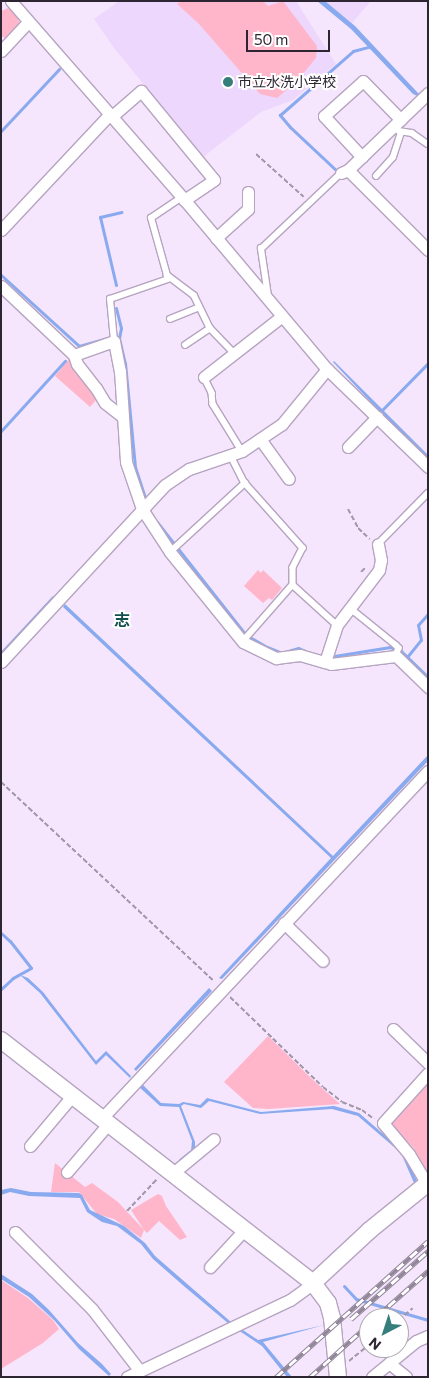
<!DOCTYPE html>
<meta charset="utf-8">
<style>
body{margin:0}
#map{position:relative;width:429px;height:1378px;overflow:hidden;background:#f5e6fe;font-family:Commissioner,"Noto Sans JP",sans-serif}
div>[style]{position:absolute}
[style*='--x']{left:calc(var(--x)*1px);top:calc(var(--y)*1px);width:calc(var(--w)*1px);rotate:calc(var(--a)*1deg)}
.built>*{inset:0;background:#eed7fc}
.green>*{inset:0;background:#ffb6ca}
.water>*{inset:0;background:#89aaef}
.stream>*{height:3px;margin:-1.5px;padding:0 1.5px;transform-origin:1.5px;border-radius:1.5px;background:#89aaef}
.path>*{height:2px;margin-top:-1px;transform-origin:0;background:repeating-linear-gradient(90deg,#a296a9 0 5px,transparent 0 7.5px)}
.roads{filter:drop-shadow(1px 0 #b6a4c0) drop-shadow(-1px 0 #b6a4c0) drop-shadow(0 1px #b6a4c0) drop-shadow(0 -1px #b6a4c0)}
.lane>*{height:5.5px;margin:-2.75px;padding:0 2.75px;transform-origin:2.75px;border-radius:2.75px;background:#fff}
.street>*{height:11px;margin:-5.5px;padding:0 5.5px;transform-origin:5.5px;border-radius:5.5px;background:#fff}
.secondary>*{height:16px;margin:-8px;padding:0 8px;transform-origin:8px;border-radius:8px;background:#fff}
.rail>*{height:5px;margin-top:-2.5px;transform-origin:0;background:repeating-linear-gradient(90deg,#fff 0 9px,#918698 0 18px);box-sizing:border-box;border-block:1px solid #918698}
.dots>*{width:14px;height:14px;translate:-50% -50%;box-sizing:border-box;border:2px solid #fff;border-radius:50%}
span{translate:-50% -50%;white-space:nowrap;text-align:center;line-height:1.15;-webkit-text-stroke:4px #fff;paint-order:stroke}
.poi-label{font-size:14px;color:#2d2632}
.left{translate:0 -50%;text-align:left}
.quarter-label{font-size:16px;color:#124f4d;font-weight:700}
.frame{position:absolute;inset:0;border:2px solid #2d2632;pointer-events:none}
.north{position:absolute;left:359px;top:1308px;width:50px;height:50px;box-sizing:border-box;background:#fff;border:1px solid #aba8ad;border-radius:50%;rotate:220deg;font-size:14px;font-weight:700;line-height:20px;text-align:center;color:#2d2632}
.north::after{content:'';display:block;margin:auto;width:18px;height:22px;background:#357e7b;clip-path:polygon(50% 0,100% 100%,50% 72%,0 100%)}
.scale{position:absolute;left:246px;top:30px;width:84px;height:22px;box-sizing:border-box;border:2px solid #2d2632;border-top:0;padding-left:6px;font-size:15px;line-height:18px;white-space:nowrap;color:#2d2632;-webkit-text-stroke:4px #fff;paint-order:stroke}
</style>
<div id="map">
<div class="built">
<i style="clip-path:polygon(119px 1px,296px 1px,336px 64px,293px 100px,261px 112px,203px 157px,114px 48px,94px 19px)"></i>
<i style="clip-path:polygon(323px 1px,371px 1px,352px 23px)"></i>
</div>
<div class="green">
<i style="clip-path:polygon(181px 1px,263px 1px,268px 6px,283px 1px,317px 46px,316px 58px,297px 81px,277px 98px,260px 94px,199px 24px,177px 4px)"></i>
<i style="clip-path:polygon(8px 8px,18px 16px,19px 23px,5px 38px,1px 36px,1px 11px)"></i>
<i style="clip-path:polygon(69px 359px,97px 399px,90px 407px,55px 376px)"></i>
<i style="clip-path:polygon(258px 570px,261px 573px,263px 570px,282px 588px,272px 600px,269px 598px,263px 603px,244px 586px)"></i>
<i style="clip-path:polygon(268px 1036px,313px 1080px,340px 1104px,268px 1109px,253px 1108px,224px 1082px)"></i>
<i style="clip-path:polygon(428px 1084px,428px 1171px,427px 1172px,413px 1147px,390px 1125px)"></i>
<i style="clip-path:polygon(55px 1163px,85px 1187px,92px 1183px,118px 1202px,144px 1230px,141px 1238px,114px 1219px,97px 1214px,79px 1192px,51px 1192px)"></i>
<i style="clip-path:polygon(158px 1194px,162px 1196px,166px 1206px,187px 1237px,180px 1240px,159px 1221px,147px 1233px,144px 1230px,131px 1210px)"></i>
<i style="clip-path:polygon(1px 1280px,28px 1298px,53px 1320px,59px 1329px,43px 1343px,1px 1369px)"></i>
</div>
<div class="water">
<i style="clip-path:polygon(317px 1px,325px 1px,355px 26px,418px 93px,428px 98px,428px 101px,413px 94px,351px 29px)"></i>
<i style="clip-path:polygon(334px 361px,428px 455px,428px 458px,380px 412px,333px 362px)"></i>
<i style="clip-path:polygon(65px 604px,333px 856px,428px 755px,428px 761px,222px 979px,219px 978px,331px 858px,63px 607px)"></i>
<i style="clip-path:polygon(20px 975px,28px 978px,43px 992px,96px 1061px,106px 1051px,131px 1076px,130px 1078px,106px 1055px,96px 1065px,40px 993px)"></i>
<i style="clip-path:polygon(209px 988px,212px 991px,136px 1071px,134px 1069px)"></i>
<i style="clip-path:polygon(141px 1083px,161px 1103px,179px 1104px,183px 1102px,200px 1105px,207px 1098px,261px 1112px,334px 1106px,359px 1113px,403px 1151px,418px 1183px,403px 1195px,402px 1193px,414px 1183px,401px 1153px,358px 1116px,332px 1109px,260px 1114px,209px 1101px,201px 1108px,184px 1104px,181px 1106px,195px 1142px,195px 1147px,191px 1151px,192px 1141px,179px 1107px,160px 1106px,138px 1086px)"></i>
<i style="clip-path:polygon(11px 1188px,31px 1192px,79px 1193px,82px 1195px,90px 1210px,124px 1226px,145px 1243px,155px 1256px,231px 1322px,258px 1340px,324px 1325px,263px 1342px,292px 1377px,287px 1377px,262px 1346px,229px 1324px,185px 1287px,153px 1259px,141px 1244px,117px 1226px,102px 1222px,87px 1212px,80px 1198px,29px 1196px,10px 1192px,1px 1195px,1px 1190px)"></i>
<i style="clip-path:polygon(1px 1274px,32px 1294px,49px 1310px,78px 1343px,102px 1364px,111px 1374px,109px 1376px,79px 1349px,54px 1320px,29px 1297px,1px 1279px)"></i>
</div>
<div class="stream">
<i style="--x:1;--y:131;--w:85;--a:-46.9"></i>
<i style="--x:338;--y:172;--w:66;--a:-136.8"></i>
<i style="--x:290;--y:127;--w:16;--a:-130"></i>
<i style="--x:280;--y:115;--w:97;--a:-41.2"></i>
<i style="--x:353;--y:51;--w:16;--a:-15"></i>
<i style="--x:1;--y:275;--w:105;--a:42.3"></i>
<i style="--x:79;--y:346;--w:26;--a:-16"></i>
<i style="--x:116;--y:285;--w:70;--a:-103.2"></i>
<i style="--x:100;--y:217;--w:22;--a:-13"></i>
<i style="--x:116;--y:308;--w:21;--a:76"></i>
<i style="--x:121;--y:328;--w:10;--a:101"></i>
<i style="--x:119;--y:338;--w:26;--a:77"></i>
<i style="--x:125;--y:363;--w:104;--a:84.5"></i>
<i style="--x:135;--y:467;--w:36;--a:72"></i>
<i style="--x:382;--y:410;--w:66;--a:-45.6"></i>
<i style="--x:1;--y:431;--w:95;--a:-47.6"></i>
<i style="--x:157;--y:522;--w:144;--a:51.8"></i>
<i style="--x:246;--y:635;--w:24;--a:30"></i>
<i style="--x:267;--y:647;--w:16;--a:22"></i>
<i style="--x:288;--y:651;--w:10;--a:-17"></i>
<i style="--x:298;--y:648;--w:8;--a:23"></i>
<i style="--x:1;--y:653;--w:76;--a:-47.1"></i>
<i style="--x:328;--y:657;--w:63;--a:-9.2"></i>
<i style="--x:390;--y:647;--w:12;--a:20"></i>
<i style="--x:401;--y:651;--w:37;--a:44"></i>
<i style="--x:407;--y:657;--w:22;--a:-51"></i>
<i style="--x:421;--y:640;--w:15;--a:-101"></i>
<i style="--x:418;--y:625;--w:15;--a:-48"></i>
<i style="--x:1;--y:933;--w:12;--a:42"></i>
<i style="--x:10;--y:941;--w:34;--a:52"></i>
<i style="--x:31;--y:968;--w:21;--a:151"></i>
<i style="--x:13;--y:978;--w:16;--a:137"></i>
<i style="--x:180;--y:1160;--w:14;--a:-39"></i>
<i style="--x:344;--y:1286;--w:18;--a:47"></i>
<i style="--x:356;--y:1299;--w:75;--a:16.3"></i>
</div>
<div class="path">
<i style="--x:256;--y:154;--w:64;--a:41.9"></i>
<i style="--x:348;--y:509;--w:21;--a:62"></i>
<i style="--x:358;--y:528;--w:16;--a:43"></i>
<i style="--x:361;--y:572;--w:6;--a:-45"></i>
<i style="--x:1;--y:782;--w:291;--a:43.1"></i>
<i style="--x:230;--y:997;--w:129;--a:44.1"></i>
<i style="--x:323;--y:1087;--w:24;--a:38"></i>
<i style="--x:342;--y:1102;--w:22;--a:22"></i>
<i style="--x:362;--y:1110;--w:15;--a:37"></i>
<i style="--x:127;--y:1211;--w:45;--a:-46.8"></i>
<i style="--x:399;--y:1320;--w:18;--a:-41"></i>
<i style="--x:349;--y:1361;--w:26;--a:-39"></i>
</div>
<div class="roads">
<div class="lane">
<i style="--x:399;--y:131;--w:13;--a:9"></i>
<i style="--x:412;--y:133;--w:19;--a:35"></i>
<i style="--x:376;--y:176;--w:25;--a:-48"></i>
<i style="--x:393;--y:157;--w:25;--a:-72"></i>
<i style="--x:167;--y:275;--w:34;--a:37"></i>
<i style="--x:194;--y:295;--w:37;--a:64"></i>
<i style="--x:210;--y:328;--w:35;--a:46"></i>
<i style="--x:268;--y:296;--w:48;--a:-98.5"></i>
<i style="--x:261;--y:249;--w:110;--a:-43.5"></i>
<i style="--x:170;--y:319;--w:31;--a:-22"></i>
<i style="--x:114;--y:341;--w:42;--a:-95.4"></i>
<i style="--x:110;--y:299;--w:61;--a:-19"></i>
<i style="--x:168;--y:279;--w:63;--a:-105.6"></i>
<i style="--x:151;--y:218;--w:37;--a:-34"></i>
<i style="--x:185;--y:345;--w:30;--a:-34"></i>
<i style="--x:204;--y:377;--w:18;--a:63"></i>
<i style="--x:212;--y:393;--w:11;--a:85"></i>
<i style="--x:213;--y:404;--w:55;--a:58.3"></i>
<i style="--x:231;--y:456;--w:30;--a:63"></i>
<i style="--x:245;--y:483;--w:87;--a:48.3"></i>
<i style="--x:303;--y:548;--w:22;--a:117"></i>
<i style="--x:293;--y:568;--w:17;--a:90"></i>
<i style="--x:293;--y:585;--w:76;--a:131.3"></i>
<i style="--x:378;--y:544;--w:71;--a:-45.6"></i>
<i style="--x:170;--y:552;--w:102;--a:-42.6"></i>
<i style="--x:293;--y:585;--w:59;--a:42.3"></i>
<i style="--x:350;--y:608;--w:59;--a:38.8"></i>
<i style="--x:396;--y:645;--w:4;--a:45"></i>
<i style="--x:399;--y:648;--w:9;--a:111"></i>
</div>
<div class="street">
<i style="--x:11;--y:1;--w:260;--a:48.9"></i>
<i style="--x:182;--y:197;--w:225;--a:49.9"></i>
<i style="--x:327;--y:369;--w:141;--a:44.1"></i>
<i style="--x:1;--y:51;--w:40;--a:-47"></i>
<i style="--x:111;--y:117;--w:40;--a:-41"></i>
<i style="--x:141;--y:91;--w:115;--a:50.6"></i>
<i style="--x:214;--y:180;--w:36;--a:146"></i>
<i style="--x:362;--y:157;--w:56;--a:-132.8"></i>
<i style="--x:324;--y:116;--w:52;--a:-41.9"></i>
<i style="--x:363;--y:81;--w:54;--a:45.7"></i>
<i style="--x:348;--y:170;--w:113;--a:45"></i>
<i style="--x:341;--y:173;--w:8;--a:-23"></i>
<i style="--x:348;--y:170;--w:111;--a:-43.9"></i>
<i style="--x:1;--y:230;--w:158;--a:-46.8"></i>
<i style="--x:216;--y:238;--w:43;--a:-42.2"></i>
<i style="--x:248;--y:209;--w:17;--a:-90"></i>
<i style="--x:1;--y:286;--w:100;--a:43.4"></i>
<i style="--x:74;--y:355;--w:9;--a:72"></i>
<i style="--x:77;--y:364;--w:31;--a:52"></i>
<i style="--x:96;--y:388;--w:17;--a:59"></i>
<i style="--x:105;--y:403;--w:23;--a:38"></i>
<i style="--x:74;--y:355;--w:42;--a:-19.3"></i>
<i style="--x:114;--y:341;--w:31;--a:79"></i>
<i style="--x:120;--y:371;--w:91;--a:86.2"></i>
<i style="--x:126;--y:462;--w:50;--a:71.2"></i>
<i style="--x:142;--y:509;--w:51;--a:56.9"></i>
<i style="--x:170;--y:552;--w:116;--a:51"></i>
<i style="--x:243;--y:642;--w:37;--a:26"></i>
<i style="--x:276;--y:658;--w:24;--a:-7"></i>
<i style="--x:300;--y:655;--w:26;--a:16"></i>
<i style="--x:325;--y:662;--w:39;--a:-72"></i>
<i style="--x:337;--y:625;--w:69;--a:-52.6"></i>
<i style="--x:379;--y:570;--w:10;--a:-79"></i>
<i style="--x:381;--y:560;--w:16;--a:-101"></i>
<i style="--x:204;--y:377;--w:99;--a:-38"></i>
<i style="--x:260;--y:439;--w:49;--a:54.1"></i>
<i style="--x:348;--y:447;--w:42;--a:-46"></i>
<i style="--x:1;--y:662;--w:241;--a:-47.2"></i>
<i style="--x:165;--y:485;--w:29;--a:-34"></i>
<i style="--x:189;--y:469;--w:56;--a:-18.8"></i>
<i style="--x:242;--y:451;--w:48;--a:-34"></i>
<i style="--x:282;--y:424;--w:71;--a:-50.7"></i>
<i style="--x:325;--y:662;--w:6;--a:18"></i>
<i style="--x:331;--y:664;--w:65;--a:-7"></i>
<i style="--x:396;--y:656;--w:45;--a:44.1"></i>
<i style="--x:284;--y:923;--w:54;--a:44.3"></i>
<i style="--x:393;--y:1029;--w:49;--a:44.2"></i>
<i style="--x:102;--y:1118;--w:476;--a:-46.8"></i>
<i style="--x:30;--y:1146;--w:67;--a:-49.9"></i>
<i style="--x:67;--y:1172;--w:65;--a:-49.4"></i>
<i style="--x:173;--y:1173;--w:53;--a:-39.7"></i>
<i style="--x:427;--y:1184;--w:35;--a:-121"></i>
<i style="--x:409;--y:1154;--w:40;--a:-130"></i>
<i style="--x:383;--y:1123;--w:67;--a:-48"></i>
<i style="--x:15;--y:1232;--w:109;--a:45"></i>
<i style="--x:92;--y:1309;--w:78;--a:52.3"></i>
<i style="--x:210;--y:1267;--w:52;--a:-47.4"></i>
<i style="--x:389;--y:1363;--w:22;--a:39"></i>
<i style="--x:127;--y:1377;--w:180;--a:-25.3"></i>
<i style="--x:290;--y:1300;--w:29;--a:-36"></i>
<i style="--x:372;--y:1377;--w:57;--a:-39.3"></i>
<i style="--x:416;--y:1341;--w:13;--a:-23"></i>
</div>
<div class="secondary">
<i style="--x:1;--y:1040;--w:395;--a:37.9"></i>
<i style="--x:313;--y:1283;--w:25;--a:53"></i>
<i style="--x:328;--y:1303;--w:16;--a:75"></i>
<i style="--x:332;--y:1318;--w:59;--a:84.2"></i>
<i style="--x:313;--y:1283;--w:78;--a:-42.9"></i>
<i style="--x:370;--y:1230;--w:75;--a:-39"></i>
</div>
</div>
<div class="rail">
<i style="--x:375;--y:1318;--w:71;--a:-41.6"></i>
<i style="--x:351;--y:1319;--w:103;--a:-41.4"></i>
<i style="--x:276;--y:1377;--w:204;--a:-41.8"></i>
<i style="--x:310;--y:1377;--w:79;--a:-41.9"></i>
</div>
<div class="dots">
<i style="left:228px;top:82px;background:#357e7b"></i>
</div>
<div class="poi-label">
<span class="left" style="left:238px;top:82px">市立水洗小学校</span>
</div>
<div class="quarter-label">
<span style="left:122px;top:620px">志</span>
</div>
<div class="frame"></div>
<div class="north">N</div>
<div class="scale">50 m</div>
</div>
